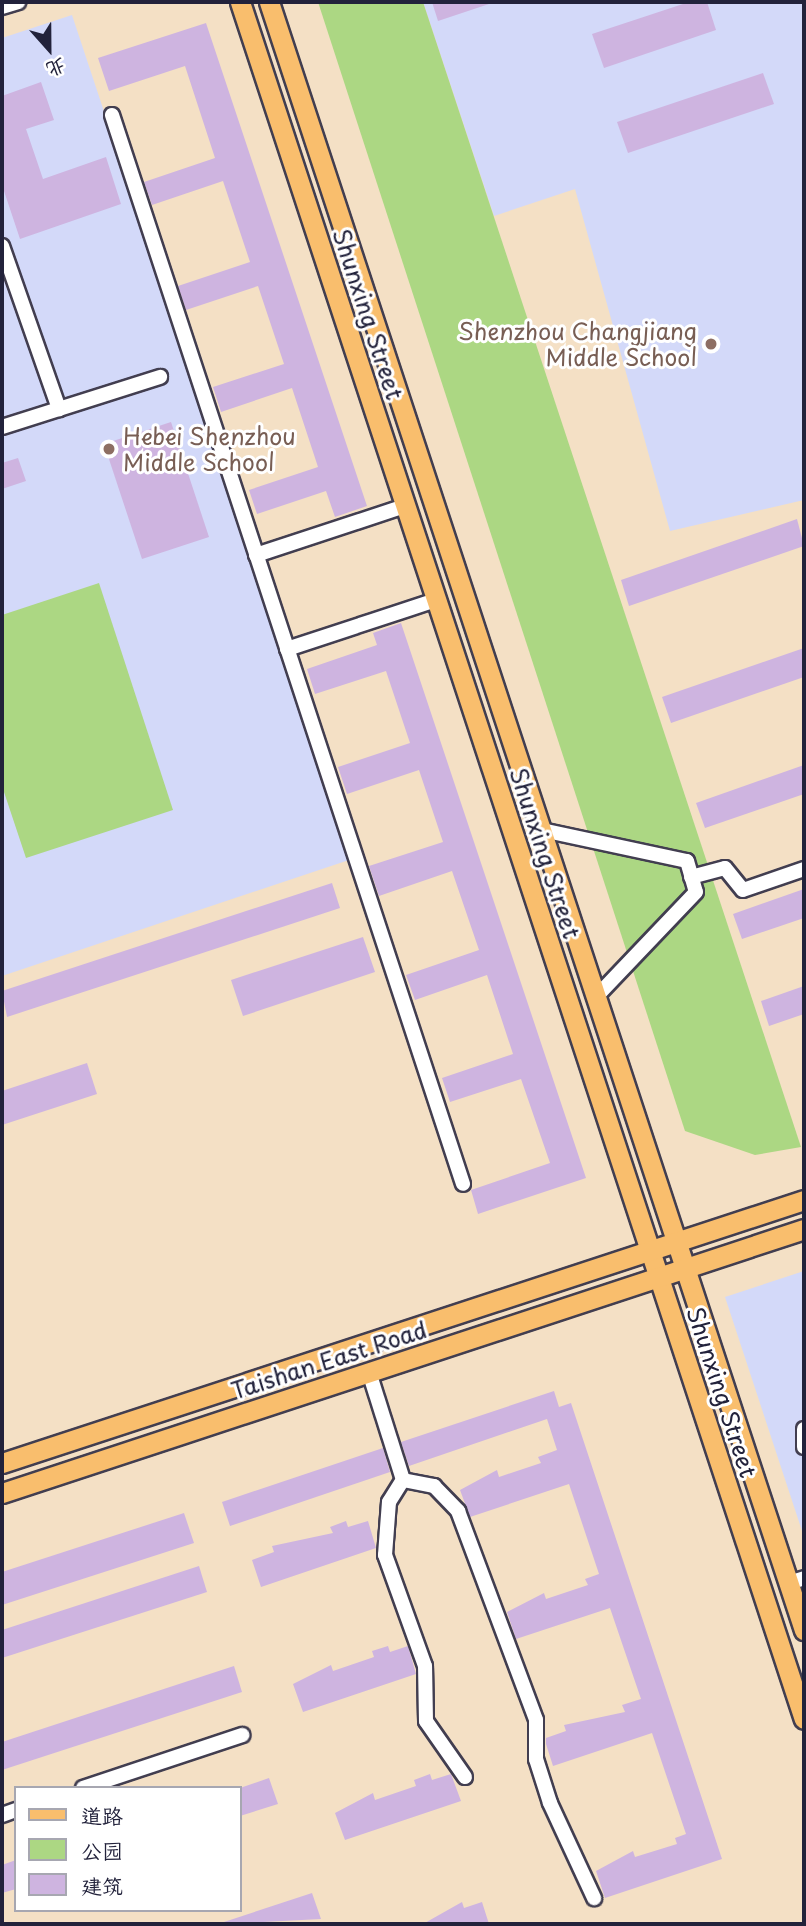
<!DOCTYPE html>
<meta charset="utf-8">
<style>
body{margin:0}
#map{position:relative;width:806px;height:1926px;overflow:hidden;background:#f4e0c5;font-family:"Playpen Sans","LXGW WenKai TC",sans-serif}
div>[style]{position:absolute}
[style*='--x']{left:calc(var(--x)*1px);top:calc(var(--y)*1px);width:calc(var(--w)*1px);rotate:calc(var(--a)*1deg)}
.built>*{inset:0;background:#d3d9f9}
.green>*{inset:0;background:#acd783}
.building>*{inset:0;background:#ceb4e0}
.roads{filter:drop-shadow(2px 0 #423e50) drop-shadow(-2px 0 #423e50) drop-shadow(0 2px #423e50) drop-shadow(0 -2px #423e50)}
.minor>*{height:14px;margin:-7px;padding:0 7px;transform-origin:7px;border-radius:7px;background:#fff}
.major>*{height:19px;margin:-9.5px;padding:0 9.5px;transform-origin:9.5px;border-radius:9.5px;background:#f9be6d}
.dots>*{width:19px;height:19px;translate:-50% -50%;box-sizing:border-box;border:4px solid #fff;border-radius:50%}
span{translate:-50% -50%;white-space:nowrap;text-align:center;line-height:1.15;-webkit-text-stroke:6px #fff;paint-order:stroke}
.street-label{font-size:23px;color:#22223b}
.education-label{font-size:23px;color:#785e54}
.right{translate:-100% -50%;text-align:right}
.left{translate:0 -50%;text-align:left}
.frame{position:absolute;inset:0;border:4px solid #22223b;pointer-events:none}
.legend{position:absolute;left:14px;top:1786px;width:228px;height:126px;box-sizing:border-box;background:#fff;border:2px solid #a7a7b1;margin:0;padding:9px 12px;list-style:none;font-size:21px;color:#22223b}
.legend li{display:flex;align-items:center;gap:14px;height:35px}
.legend b{width:35px;border:2px solid #a7a7b1}
.north{position:absolute;left:14px;top:14px;width:70px;height:70px;-webkit-text-stroke:5px #fff;paint-order:stroke;rotate:159deg;font-size:19px;font-weight:700;line-height:28px;text-align:center;color:#22223b}
.north::after{content:'';display:block;margin:auto;width:24px;height:32px;background:#22223b;clip-path:polygon(50% 0,100% 100%,50% 72%,0 100%)}
</style>
<div id="map">
<div class="built">
<i style="clip-path:polygon(423px 2px,804px 2px,804px 500px,670px 531px,575px 189px,494px 216px)"></i>
<i style="clip-path:polygon(72px 15px,352px 859px,2px 976px,2px 38px)"></i>
<i style="clip-path:polygon(804px 1271px,804px 1537px,725px 1297px)"></i>
</div>
<div class="green">
<i style="clip-path:polygon(318px 2px,423px 2px,801px 1147px,755px 1155px,685px 1131px)"></i>
<i style="clip-path:polygon(99px 583px,173px 810px,26px 858px,2px 786px,2px 615px)"></i>
</div>
<div class="building">
<i style="clip-path:polygon(432px 2px,489px 2px,489px 4px,438px 21px)"></i>
<i style="clip-path:polygon(689px 2px,707px 2px,716px 30px,604px 68px,592px 34px)"></i>
<i style="clip-path:polygon(206px 23px,367px 506px,335px 517px,326px 491px,257px 514px,249px 490px,318px 467px,292px 388px,221px 412px,213px 387px,284px 364px,258px 286px,186px 310px,178px 286px,250px 262px,223px 181px,152px 205px,144px 182px,215px 158px,185px 66px,109px 91px,98px 58px)"></i>
<i style="clip-path:polygon(763px 73px,774px 104px,628px 153px,617px 122px)"></i>
<i style="clip-path:polygon(41px 82px,54px 120px,26px 129px,43px 179px,106px 157px,121px 204px,20px 239px,2px 185px,2px 96px)"></i>
<i style="clip-path:polygon(171px 422px,209px 537px,142px 559px,104px 444px)"></i>
<i style="clip-path:polygon(18px 458px,26px 481px,2px 489px,2px 463px)"></i>
<i style="clip-path:polygon(797px 519px,804px 546px,629px 606px,621px 580px)"></i>
<i style="clip-path:polygon(401px 623px,586px 1178px,478px 1214px,471px 1190px,550px 1163px,521px 1079px,450px 1102px,442px 1078px,513px 1054px,487px 975px,415px 1000px,406px 975px,479px 950px,452px 871px,379px 896px,369px 866px,443px 842px,419px 770px,347px 794px,338px 767px,410px 743px,386px 671px,315px 694px,307px 669px,377px 645px,373px 633px)"></i>
<i style="clip-path:polygon(804px 648px,804px 677px,671px 723px,662px 697px)"></i>
<i style="clip-path:polygon(804px 765px,804px 794px,705px 828px,696px 803px)"></i>
<i style="clip-path:polygon(332px 883px,340px 908px,7px 1017px,2px 991px)"></i>
<i style="clip-path:polygon(804px 889px,804px 918px,742px 939px,733px 914px)"></i>
<i style="clip-path:polygon(363px 937px,375px 972px,243px 1016px,231px 980px)"></i>
<i style="clip-path:polygon(804px 986px,804px 1014px,769px 1026px,761px 1001px)"></i>
<i style="clip-path:polygon(87px 1063px,97px 1094px,2px 1125px,2px 1091px)"></i>
<i style="clip-path:polygon(554px 1391px,559px 1407px,571px 1403px,722px 1859px,605px 1898px,596px 1871px,633px 1851px,635px 1857px,677px 1844px,675px 1838px,686px 1834px,652px 1733px,553px 1766px,546px 1744px,546px 1738px,566px 1731px,564px 1725px,625px 1712px,622px 1705px,641px 1699px,610px 1608px,516px 1639px,507px 1612px,544px 1593px,546px 1599px,588px 1585px,585px 1579px,599px 1574px,569px 1484px,470px 1517px,460px 1490px,497px 1470px,499px 1477px,541px 1463px,538px 1457px,557px 1450px,547px 1419px,409px 1466px,401px 1442px)"></i>
<i style="clip-path:polygon(383px 1448px,390px 1472px,230px 1526px,222px 1502px)"></i>
<i style="clip-path:polygon(184px 1513px,194px 1543px,2px 1605px,2px 1572px)"></i>
<i style="clip-path:polygon(346px 1521px,348px 1527px,368px 1521px,376px 1548px,261px 1587px,252px 1560px,274px 1552px,272px 1546px,333px 1533px,330px 1527px)"></i>
<i style="clip-path:polygon(199px 1566px,207px 1592px,2px 1658px,2px 1630px)"></i>
<i style="clip-path:polygon(388px 1646px,390px 1652px,408px 1646px,416px 1674px,303px 1712px,293px 1684px,331px 1665px,333px 1671px,374px 1657px,372px 1651px)"></i>
<i style="clip-path:polygon(234px 1666px,242px 1692px,2px 1770px,2px 1742px)"></i>
<i style="clip-path:polygon(430px 1774px,432px 1780px,451px 1774px,461px 1801px,345px 1840px,335px 1813px,373px 1793px,375px 1800px,416px 1786px,414px 1780px)"></i>
<i style="clip-path:polygon(269px 1778px,278px 1804px,240px 1816px,240px 1788px)"></i>
<i style="clip-path:polygon(16px 1860px,16px 1889px,2px 1893px,2px 1865px)"></i>
<i style="clip-path:polygon(312px 1893px,321px 1919px,225px 1924px,224px 1922px)"></i>
<i style="clip-path:polygon(462px 1902px,464px 1908px,482px 1902px,489px 1924px,423px 1924px)"></i>
</div>
<div class="roads">
<div class="minor">
<i style="--x:2;--y:7;--w:17;--a:-17"></i>
<i style="--x:112;--y:115;--w:1125;--a:71.82"></i>
<i style="--x:2;--y:246;--w:173;--a:70.7"></i>
<i style="--x:2;--y:427;--w:166;--a:-17.6"></i>
<i style="--x:256;--y:555;--w:157;--a:-18.2"></i>
<i style="--x:287;--y:649;--w:157;--a:-18.2"></i>
<i style="--x:542;--y:830;--w:148;--a:12.1"></i>
<i style="--x:687;--y:861;--w:32;--a:74"></i>
<i style="--x:696;--y:892;--w:145;--a:133.6"></i>
<i style="--x:691;--y:877;--w:35;--a:-15"></i>
<i style="--x:725;--y:868;--w:28;--a:51"></i>
<i style="--x:743;--y:890;--w:65;--a:-19"></i>
<i style="--x:369;--y:1372;--w:113;--a:72.5"></i>
<i style="--x:804;--y:1429;--w:18;--a:90"></i>
<i style="--x:789;--y:1583;--w:16;--a:-18"></i>
<i style="--x:465;--y:1777;--w:68;--a:-124.9"></i>
<i style="--x:426;--y:1721;--w:55;--a:-91"></i>
<i style="--x:425;--y:1666;--w:118;--a:-109.8"></i>
<i style="--x:385;--y:1555;--w:53;--a:-85.7"></i>
<i style="--x:389;--y:1502;--w:26;--a:-58"></i>
<i style="--x:403;--y:1480;--w:32;--a:11"></i>
<i style="--x:434;--y:1486;--w:35;--a:46"></i>
<i style="--x:458;--y:1511;--w:223;--a:69.5"></i>
<i style="--x:536;--y:1720;--w:39;--a:90"></i>
<i style="--x:536;--y:1759;--w:46;--a:72.3"></i>
<i style="--x:550;--y:1803;--w:105;--a:65.1"></i>
<i style="--x:83;--y:1788;--w:168;--a:-18.4"></i>
<i style="--x:2;--y:1815;--w:15;--a:-20"></i>
</div>
<div class="major">
<i style="--x:240;--y:2;--w:1807;--a:71.82"></i>
<i style="--x:269;--y:2;--w:1714;--a:71.81"></i>
<i style="--x:2;--y:1463;--w:844;--a:-18.16"></i>
<i style="--x:2;--y:1493;--w:844;--a:-18.22"></i>
</div>
</div>
<div class="dots">
<i style="left:711px;top:344px;background:#8d6e63"></i>
<i style="left:109px;top:449px;background:#8d6e63"></i>
</div>
<div class="street-label">
<span style="left:368px;top:314px;rotate:72deg">Shunxing Street</span>
<span style="left:545px;top:853px;rotate:72deg">Shunxing Street</span>
<span style="left:329px;top:1360px;rotate:-18deg">Taishan East Road</span>
<span style="left:722px;top:1392px;rotate:72deg">Shunxing Street</span>
</div>
<div class="education-label">
<span class="right" style="left:697px;top:344px">Shenzhou Changjiang<br>Middle School</span>
<span class="left" style="left:123px;top:449px">Hebei Shenzhou<br>Middle School</span>
</div>
<div class="frame"></div>
<ul class="legend">
<li><b style="height:9px;background:#f9be6d"></b>道路</li>
<li><b style="height:19px;background:#acd783"></b>公园</li>
<li><b style="height:19px;background:#ceb4e0"></b>建筑</li>
</ul>
<div class="north">北</div>
</div>
